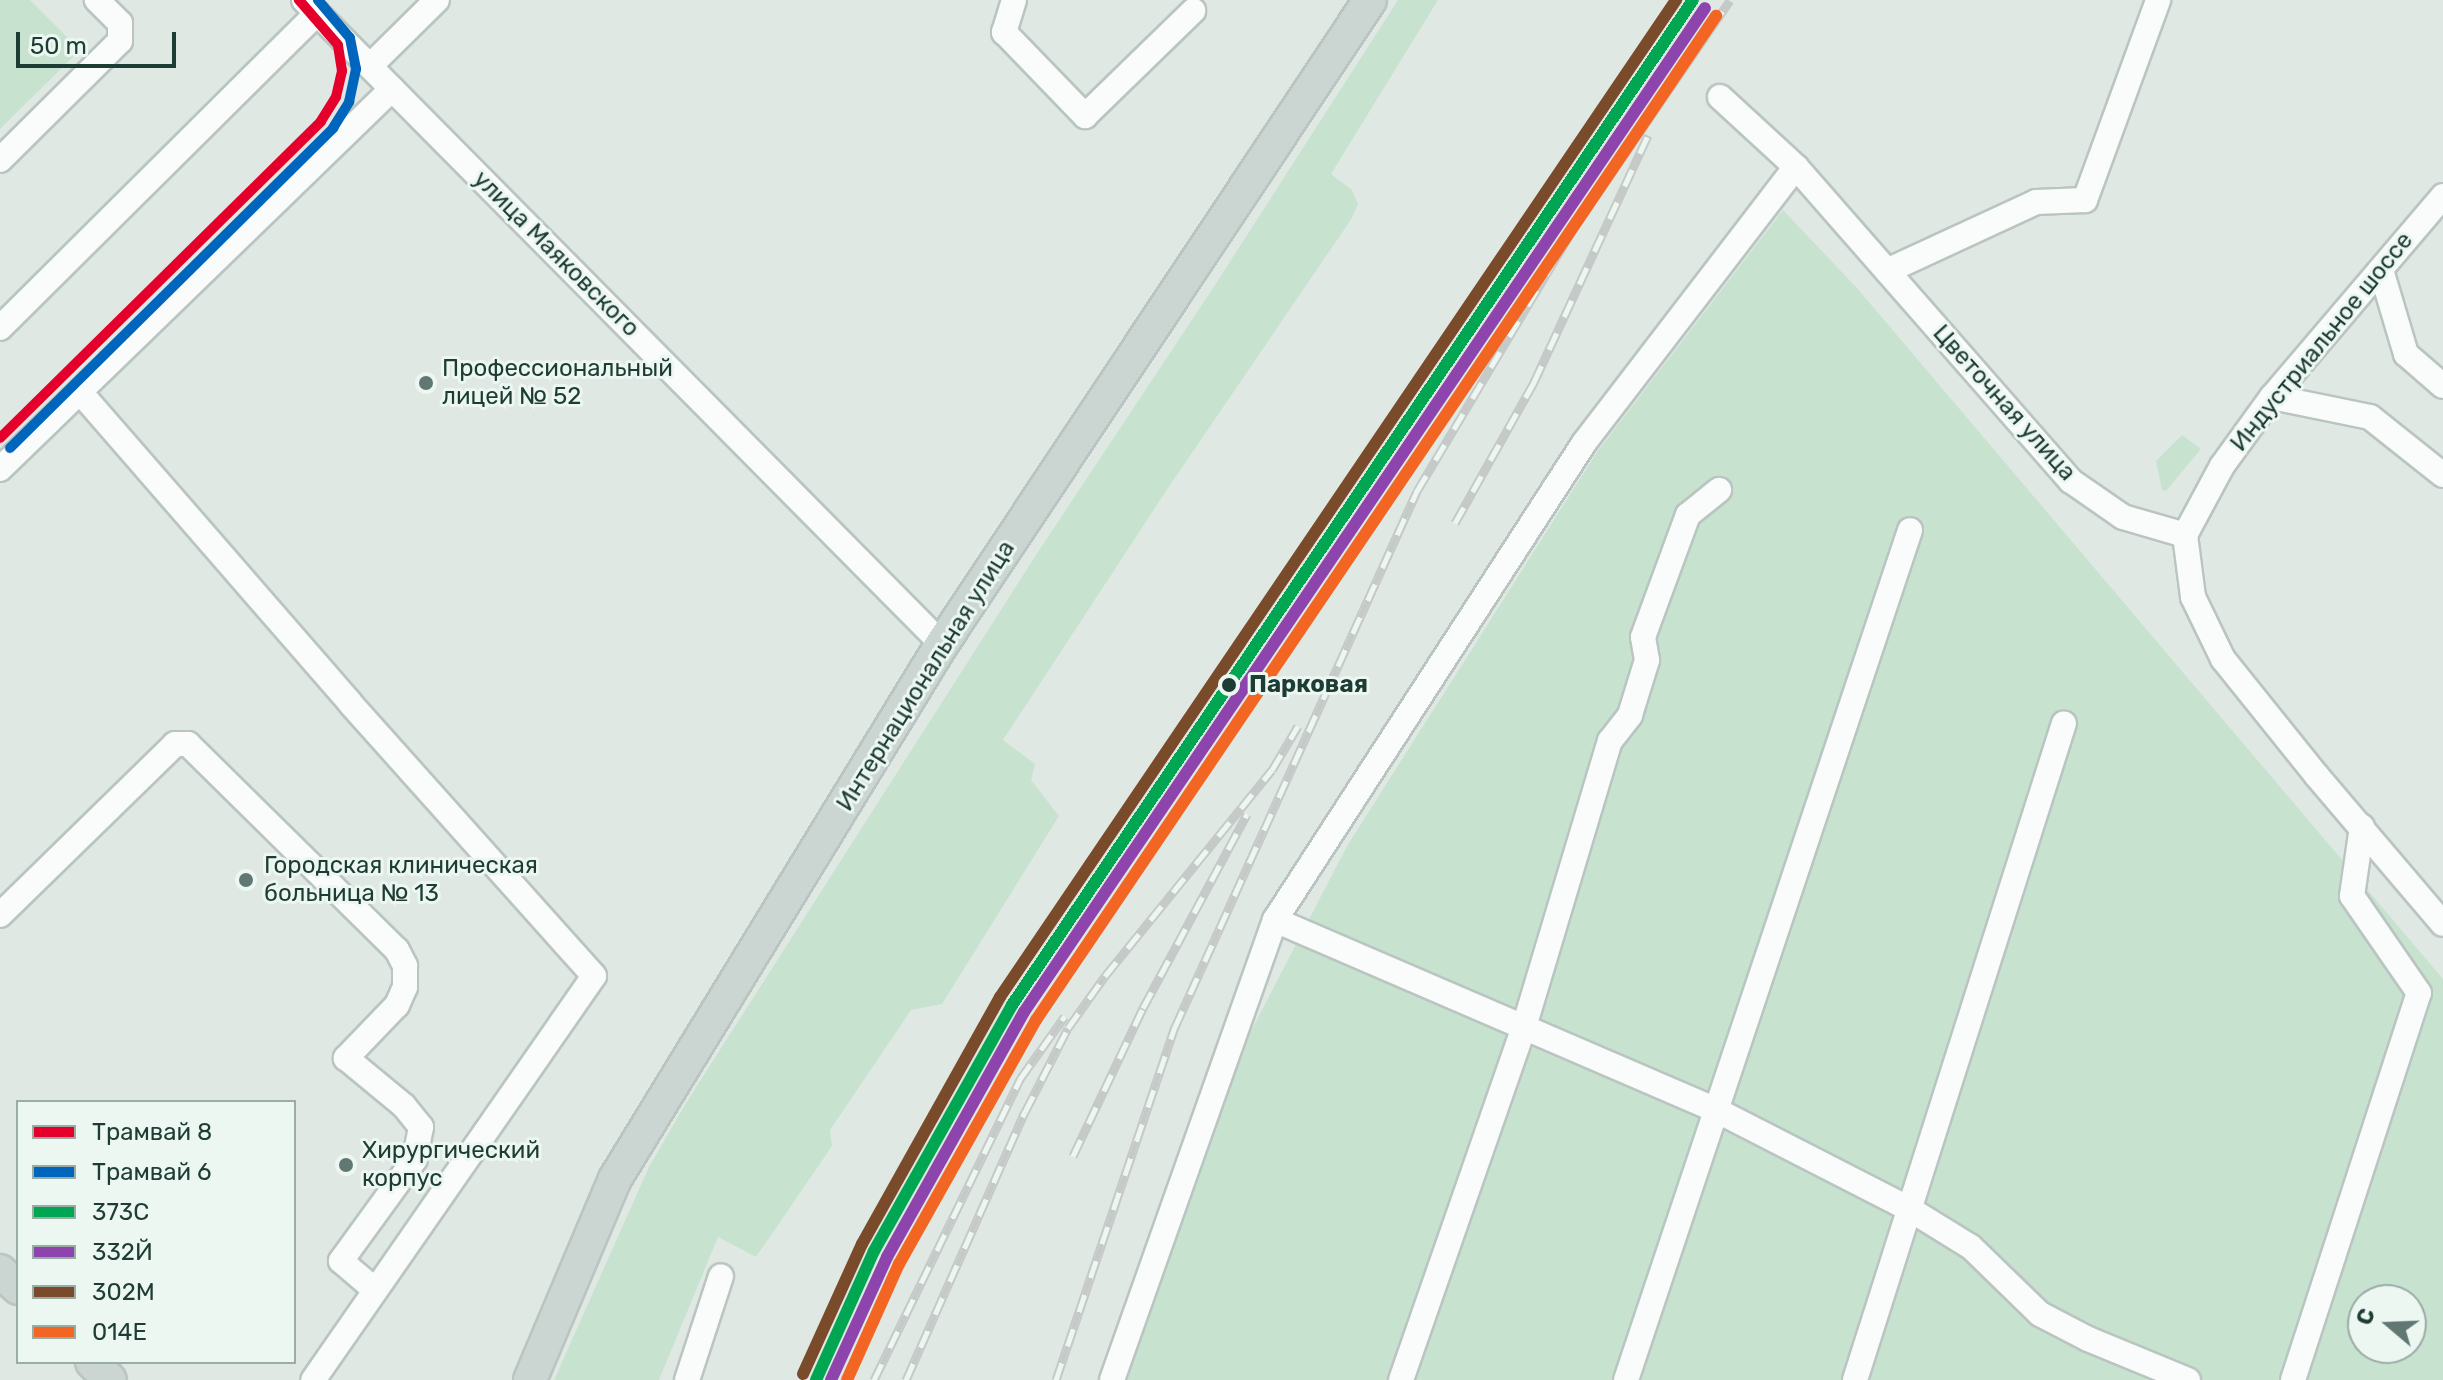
<!DOCTYPE html>
<meta charset="utf-8">
<style>
body{margin:0}
#map{position:relative;width:2443px;height:1380px;overflow:hidden;background:#e0e8e4;font-family:Rubik,sans-serif}
div>[style]{position:absolute}
[style*='--x']{left:calc(var(--x)*1px);top:calc(var(--y)*1px);width:calc(var(--w)*1px);rotate:calc(var(--a)*1deg)}
.green>*{inset:0;background:#c7e3d0}
.roads{filter:drop-shadow(2px 0 #bac5c1) drop-shadow(-2px 0 #bac5c1) drop-shadow(0 2px #bac5c1) drop-shadow(0 -2px #bac5c1)}
.minor>*{height:24px;margin:-12px;padding:0 12px;transform-origin:12px;border-radius:12px;background:#fafcfb}
.major>*{height:32px;margin:-16px;padding:0 16px;transform-origin:16px;border-radius:16px;background:#cbd5d2}
.rail>*{height:9px;margin-top:-4.5px;transform-origin:0;background:repeating-linear-gradient(90deg,#edf7f2 0 18px,#c5cac8 0 36px);box-sizing:border-box;border-block:2px solid #c5cac8}
.rail-1>*{height:12px;margin:-6px;padding:0 6px;transform-origin:6px;border-radius:6px;background:#00a651}
.rail-2>*{height:12px;margin:-6px;padding:0 6px;transform-origin:6px;border-radius:6px;background:#8e44ad}
.rail-3>*{height:12px;margin:-6px;padding:0 6px;transform-origin:6px;border-radius:6px;background:#7a4b2a}
.rail-4>*{height:12px;margin:-6px;padding:0 6px;transform-origin:6px;border-radius:6px;background:#f26522}
.tram-1>*{height:10px;margin:-5px;padding:0 5px;transform-origin:5px;border-radius:5px;background:#e4002b}
.tram-2>*{height:10px;margin:-5px;padding:0 5px;transform-origin:5px;border-radius:5px;background:#0065bd}
.dots>*{width:22px;height:22px;translate:-50% -50%;box-sizing:border-box;border:4px solid #edf7f2;border-radius:50%}
span{translate:-50% -50%;white-space:nowrap;text-align:center;line-height:1.15;-webkit-text-stroke:6px #edf7f2;paint-order:stroke}
.street-label{font-size:24px;color:#1d3c34}
.poi-label{font-size:24px;color:#1d3c34}
.left{translate:0 -50%;text-align:left}
.stop-label{font-size:24px;color:#1d3c34;font-weight:700}
.legend{position:absolute;left:16px;top:1100px;width:280px;height:264px;box-sizing:border-box;background:#edf7f2;border:2px solid #9aaca6;margin:0;padding:10px 14px;list-style:none;font-size:24px;color:#1d3c34}
.legend li{display:flex;align-items:center;gap:16px;height:40px}
.legend b{width:40px;border:2px solid #9aaca6}
.north{position:absolute;left:2347px;top:1284px;width:80px;height:80px;box-sizing:border-box;background:#edf7f2;border:2px solid #9aaca6;border-radius:50%;rotate:289deg;font-size:22px;font-weight:700;line-height:32px;text-align:center;color:#1d3c34}
.north::after{content:'';display:block;margin:auto;width:28px;height:36px;background:#617872;clip-path:polygon(50% 0,100% 100%,50% 72%,0 100%)}
.scale{position:absolute;left:16px;top:32px;width:160px;height:36px;box-sizing:border-box;border:4px solid #1d3c34;border-top:0;padding-left:10px;font-size:24px;line-height:28px;white-space:nowrap;color:#1d3c34;-webkit-text-stroke:6px #edf7f2;paint-order:stroke}
</style>
<div id="map">
<div class="green">
<i style="clip-path:polygon(0 0,30px 0,80px 50px,0 129px)"></i>
<i style="clip-path:polygon(1398px 0,1438px 0,1331px 174px,1352px 190px,1358px 204px,1352px 218px,1166px 491px,1003px 740px,1035px 764px,1031px 780px,1059px 816px,942px 1004px,911px 1010px,830px 1130px,832px 1146px,756px 1257px,718px 1237px,659px 1380px,554px 1380px,649px 1167px,686px 1103px,1036px 555px,1215px 285px)"></i>
<i style="clip-path:polygon(evenodd,1783px 210px,1857px 288px,2443px 979px,2443px 1380px,1107px 1380px,1206px 1118px,1347px 846px,1597px 452px,1783px 210px,2363px 1300px,2411px 1300px,2411px 1348px,2363px 1348px,2363px 1300px)"></i>
<i style="clip-path:polygon(2182px 435px,2201px 449px,2166px 491px,2162px 490px,2156px 461px)"></i>
</div>
<div class="roads">
<div class="minor">
<i style="--x:304;--y:0;--w:907;--a:45.27"></i>
<i style="--x:1014;--y:0;--w:34;--a:107"></i>
<i style="--x:1004;--y:32;--w:117;--a:46"></i>
<i style="--x:1085;--y:116;--w:151;--a:-44.2"></i>
<i style="--x:370;--y:66;--w:94;--a:-44.6"></i>
<i style="--x:1720;--y:97;--w:103;--a:42.6"></i>
<i style="--x:1796;--y:167;--w:417;--a:48.8"></i>
<i style="--x:2071;--y:481;--w:63;--a:34.7"></i>
<i style="--x:2123;--y:517;--w:65;--a:16.2"></i>
<i style="--x:0;--y:160;--w:169;--a:-44.8"></i>
<i style="--x:120;--y:41;--w:18;--a:-90"></i>
<i style="--x:120;--y:23;--w:33;--a:-135"></i>
<i style="--x:2381;--y:270;--w:88;--a:73.4"></i>
<i style="--x:2406;--y:354;--w:49;--a:40.9"></i>
<i style="--x:1887;--y:271;--w:164;--a:-24.8"></i>
<i style="--x:2036;--y:202;--w:49;--a:-2.3"></i>
<i style="--x:2085;--y:200;--w:213;--a:-69.9"></i>
<i style="--x:0;--y:328;--w:447;--a:-44.8"></i>
<i style="--x:80;--y:392;--w:412;--a:49"></i>
<i style="--x:350;--y:703;--w:366;--a:48.2"></i>
<i style="--x:594;--y:976;--w:492;--a:124.8"></i>
<i style="--x:2272;--y:397;--w:100;--a:11.5"></i>
<i style="--x:2370;--y:417;--w:93;--a:38.5"></i>
<i style="--x:0;--y:469;--w:546;--a:-44.11"></i>
<i style="--x:2185;--y:535;--w:63;--a:82.6"></i>
<i style="--x:2193;--y:597;--w:69;--a:64.2"></i>
<i style="--x:2223;--y:659;--w:150;--a:51.2"></i>
<i style="--x:2317;--y:776;--w:194;--a:49.6"></i>
<i style="--x:2185;--y:535;--w:78;--a:-61.8"></i>
<i style="--x:2222;--y:466;--w:85;--a:-54.1"></i>
<i style="--x:2272;--y:397;--w:264;--a:-49.6"></i>
<i style="--x:0;--y:915;--w:245;--a:-44.3"></i>
<i style="--x:175;--y:744;--w:13;--a:0"></i>
<i style="--x:188;--y:744;--w:293;--a:44.6"></i>
<i style="--x:397;--y:950;--w:18;--a:63"></i>
<i style="--x:405;--y:966;--w:21;--a:90"></i>
<i style="--x:405;--y:987;--w:20;--a:114"></i>
<i style="--x:397;--y:1005;--w:74;--a:133.9"></i>
<i style="--x:346;--y:1058;--w:75;--a:39.6"></i>
<i style="--x:404;--y:1106;--w:27;--a:51"></i>
<i style="--x:421;--y:1127;--w:33;--a:101"></i>
<i style="--x:415;--y:1159;--w:126;--a:126"></i>
<i style="--x:341;--y:1261;--w:45;--a:40.5"></i>
<i style="--x:1275;--y:920;--w:480;--a:23.3"></i>
<i style="--x:1716;--y:1110;--w:219;--a:27.1"></i>
<i style="--x:1911;--y:1210;--w:70;--a:31.7"></i>
<i style="--x:1971;--y:1247;--w:96;--a:44.2"></i>
<i style="--x:2040;--y:1314;--w:54;--a:27.5"></i>
<i style="--x:2088;--y:1339;--w:108;--a:22.3"></i>
<i style="--x:687;--y:1380;--w:109;--a:-71.9"></i>
<i style="--x:1112;--y:1380;--w:488;--a:-70.5"></i>
<i style="--x:1275;--y:920;--w:568;--a:-57.06"></i>
<i style="--x:1584;--y:443;--w:348;--a:-52.5"></i>
<i style="--x:1401;--y:1380;--w:374;--a:-70.8"></i>
<i style="--x:1524;--y:1027;--w:299;--a:-73.3"></i>
<i style="--x:1610;--y:741;--w:33;--a:-52"></i>
<i style="--x:1630;--y:715;--w:58;--a:-72.8"></i>
<i style="--x:1647;--y:660;--w:23;--a:-100"></i>
<i style="--x:1643;--y:637;--w:130;--a:-69.8"></i>
<i style="--x:1688;--y:515;--w:40;--a:-39"></i>
<i style="--x:1626;--y:1380;--w:896;--a:-71.52"></i>
<i style="--x:1855;--y:1380;--w:689;--a:-72.35"></i>
<i style="--x:2293;--y:1380;--w:407;--a:-72"></i>
<i style="--x:2419;--y:993;--w:118;--a:-124.6"></i>
<i style="--x:2352;--y:896;--w:70;--a:-81.8"></i>
</div>
<div class="major">
<i style="--x:0;--y:1271;--w:25;--a:43"></i>
<i style="--x:92;--y:1362;--w:25;--a:45"></i>
<i style="--x:530;--y:1380;--w:218;--a:-67.1"></i>
<i style="--x:615;--y:1179;--w:627;--a:-58.57"></i>
<i style="--x:942;--y:644;--w:773;--a:-56.39"></i>
</div>
</div>
<div class="rail">
<i style="--x:1455;--y:523;--w:162;--a:-60.7"></i>
<i style="--x:1534;--y:382;--w:272;--a:-65.2"></i>
<i style="--x:1073;--y:1156;--w:164;--a:-64.7"></i>
<i style="--x:1143;--y:1008;--w:220;--a:-61.8"></i>
<i style="--x:874;--y:1380;--w:335;--a:-64.1"></i>
<i style="--x:1020;--y:1079;--w:77;--a:-54.5"></i>
<i style="--x:906;--y:1380;--w:293;--a:-66.1"></i>
<i style="--x:1025;--y:1112;--w:94;--a:-62.9"></i>
<i style="--x:1068;--y:1028;--w:64;--a:-54.6"></i>
<i style="--x:1105;--y:976;--w:265;--a:-51"></i>
<i style="--x:1272;--y:770;--w:51;--a:-59.4"></i>
<i style="--x:1056;--y:1380;--w:373;--a:-71.4"></i>
<i style="--x:1175;--y:1027;--w:588;--a:-65.7"></i>
<i style="--x:1417;--y:491;--w:299;--a:-59.2"></i>
<i style="--x:1570;--y:234;--w:283;--a:-55.6"></i>
</div>
<div class="rail-1">
<i style="--x:816;--y:1380;--w:141;--a:-65.8"></i>
<i style="--x:874;--y:1251;--w:282;--a:-60.7"></i>
<i style="--x:1012;--y:1005;--w:1214;--a:-55.88"></i>
</div>
<div class="rail-2">
<i style="--x:831;--y:1380;--w:135;--a:-65.5"></i>
<i style="--x:887;--y:1257;--w:281;--a:-60.8"></i>
<i style="--x:1024;--y:1012;--w:1213;--a:-55.85"></i>
</div>
<div class="rail-3">
<i style="--x:803;--y:1374;--w:143;--a:-65.6"></i>
<i style="--x:862;--y:1244;--w:283;--a:-60.8"></i>
<i style="--x:1000;--y:997;--w:1205;--a:-55.86"></i>
</div>
<div class="rail-4">
<i style="--x:847;--y:1380;--w:127;--a:-65.9"></i>
<i style="--x:899;--y:1264;--w:280;--a:-60.7"></i>
<i style="--x:1036;--y:1020;--w:1213;--a:-55.89"></i>
</div>
<div class="tram-1">
<i style="--x:0;--y:438;--w:451;--a:-44.6"></i>
<i style="--x:321;--y:121;--w:28;--a:-58"></i>
<i style="--x:336;--y:97;--w:27;--a:-77"></i>
<i style="--x:342;--y:71;--w:26;--a:-99"></i>
<i style="--x:338;--y:45;--w:60;--a:-130.9"></i>
</div>
<div class="tram-2">
<i style="--x:10;--y:448;--w:455;--a:-44.7"></i>
<i style="--x:333;--y:128;--w:31;--a:-58"></i>
<i style="--x:349;--y:102;--w:34;--a:-78"></i>
<i style="--x:356;--y:69;--w:32;--a:-101"></i>
<i style="--x:350;--y:38;--w:50;--a:-130.1"></i>
</div>
<div class="dots">
<i style="left:426px;top:383px;background:#617872"></i>
<i style="left:1229px;top:685px;background:#1d3c34"></i>
<i style="left:246px;top:880px;background:#617872"></i>
<i style="left:346px;top:1165px;background:#617872"></i>
</div>
<div class="street-label">
<span style="left:556px;top:254px;rotate:45deg">улица Маяковского</span>
<span style="left:2322px;top:342px;rotate:-51deg">Индустриальное шоссе</span>
<span style="left:2004px;top:403px;rotate:48deg">Цветочная улица</span>
<span style="left:926px;top:676px;rotate:-58deg">Интернациональная улица</span>
</div>
<div class="poi-label">
<span class="left" style="left:442px;top:383px">Профессиональный<br>лицей № 52</span>
<span class="left" style="left:264px;top:880px">Городская клиническая<br>больница № 13</span>
<span class="left" style="left:362px;top:1165px">Хирургический<br>корпус</span>
</div>
<div class="stop-label">
<span class="left" style="left:1249px;top:685px">Парковая</span>
</div>
<ul class="legend">
<li><b style="height:10px;background:#e4002b"></b>Трамвай 8</li>
<li><b style="height:10px;background:#0065bd"></b>Трамвай 6</li>
<li><b style="height:10px;background:#00a651"></b>373C</li>
<li><b style="height:10px;background:#8e44ad"></b>332Й</li>
<li><b style="height:10px;background:#7a4b2a"></b>302М</li>
<li><b style="height:10px;background:#f26522"></b>014Е</li>
</ul>
<div class="north">С</div>
<div class="scale">50 m</div>
</div>
